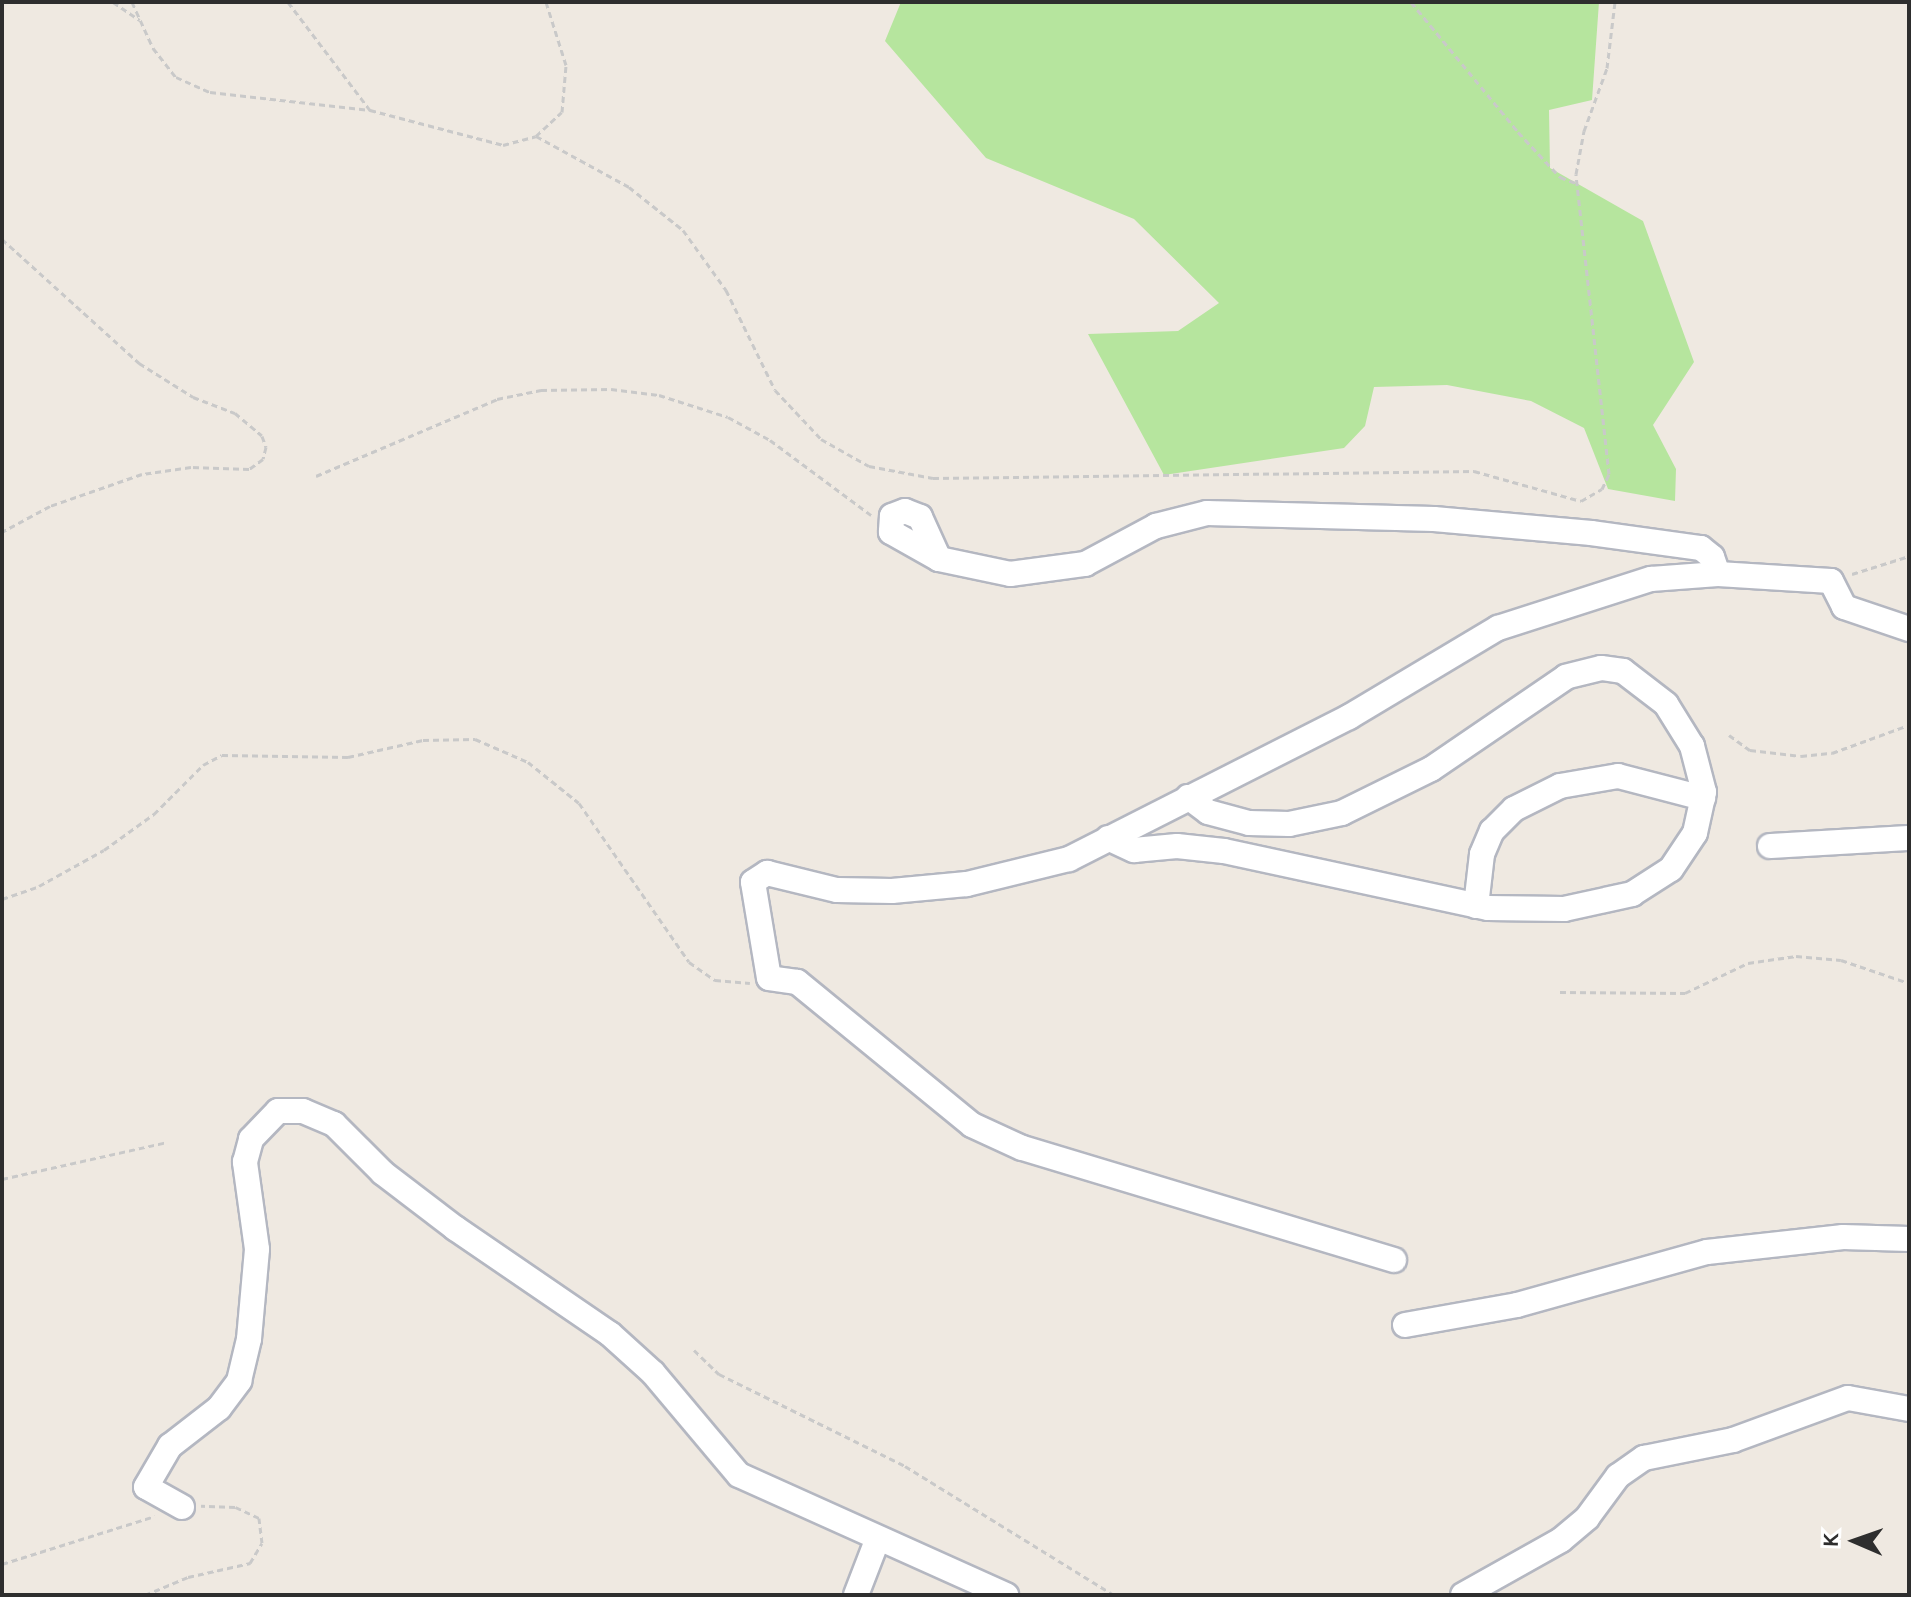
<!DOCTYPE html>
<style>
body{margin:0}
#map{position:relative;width:1911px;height:1597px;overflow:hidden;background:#efe9e1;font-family:Karla,sans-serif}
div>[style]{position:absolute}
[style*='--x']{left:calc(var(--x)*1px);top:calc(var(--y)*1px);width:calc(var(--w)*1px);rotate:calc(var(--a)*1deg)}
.green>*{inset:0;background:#b6e59e}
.path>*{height:3px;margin-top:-1.5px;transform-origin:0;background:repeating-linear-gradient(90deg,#c9c9c9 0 6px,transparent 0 10px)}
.roads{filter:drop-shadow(2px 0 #b4b7c1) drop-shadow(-2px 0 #b4b7c1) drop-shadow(0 2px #b4b7c1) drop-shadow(0 -2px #b4b7c1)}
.minor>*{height:24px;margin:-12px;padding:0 12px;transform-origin:12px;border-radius:12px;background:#fff}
span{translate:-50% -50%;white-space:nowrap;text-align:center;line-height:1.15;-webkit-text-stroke:6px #fff;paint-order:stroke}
.frame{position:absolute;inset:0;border:4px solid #2e2e2e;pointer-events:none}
.north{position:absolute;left:1815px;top:1501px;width:80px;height:80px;-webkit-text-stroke:6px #fff;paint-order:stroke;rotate:272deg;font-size:22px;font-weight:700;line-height:32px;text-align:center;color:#2e2e2e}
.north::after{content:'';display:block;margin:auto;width:28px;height:36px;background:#2e2e2e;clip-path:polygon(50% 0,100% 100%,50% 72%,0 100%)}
</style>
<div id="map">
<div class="green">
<i style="clip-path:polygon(901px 2px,1599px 2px,1592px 100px,1549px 110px,1550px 168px,1643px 221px,1694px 362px,1653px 425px,1676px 469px,1675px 501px,1608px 489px,1584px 428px,1531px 401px,1447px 385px,1374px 387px,1365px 426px,1344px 448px,1164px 475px,1088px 334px,1178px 331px,1219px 303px,1134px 219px,986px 158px,885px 41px)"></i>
</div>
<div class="path">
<i style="--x:113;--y:2;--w:32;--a:34"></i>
<i style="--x:132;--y:2;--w:51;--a:65.5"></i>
<i style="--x:153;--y:48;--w:37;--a:52"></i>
<i style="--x:176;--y:77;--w:37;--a:24"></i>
<i style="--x:210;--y:92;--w:161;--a:6.4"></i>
<i style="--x:370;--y:110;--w:138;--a:14.7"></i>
<i style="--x:503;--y:145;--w:34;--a:-15"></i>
<i style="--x:536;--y:136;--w:35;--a:-43"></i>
<i style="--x:562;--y:112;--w:47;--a:-85.1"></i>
<i style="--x:566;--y:65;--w:66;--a:-107.6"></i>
<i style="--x:288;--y:2;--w:136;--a:52.8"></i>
<i style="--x:1411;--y:2;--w:168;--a:50.5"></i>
<i style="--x:1518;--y:132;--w:62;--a:47"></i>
<i style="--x:1560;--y:177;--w:17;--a:21"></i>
<i style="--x:536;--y:136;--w:106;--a:28.7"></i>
<i style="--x:629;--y:187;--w:69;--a:38.5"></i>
<i style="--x:683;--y:230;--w:74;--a:54.4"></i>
<i style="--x:726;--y:290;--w:111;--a:63.9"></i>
<i style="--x:775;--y:390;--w:67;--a:46.8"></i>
<i style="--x:821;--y:439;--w:55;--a:29.4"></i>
<i style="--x:869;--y:466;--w:65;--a:10.6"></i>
<i style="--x:933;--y:478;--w:541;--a:-0.74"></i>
<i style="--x:1474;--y:471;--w:111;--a:15.7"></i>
<i style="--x:1581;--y:501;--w:24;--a:-30"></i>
<i style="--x:1602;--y:489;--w:17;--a:-65"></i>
<i style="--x:1609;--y:474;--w:302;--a:-96.3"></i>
<i style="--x:1576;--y:174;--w:44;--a:-79.5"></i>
<i style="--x:1584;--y:131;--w:67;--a:-69.9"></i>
<i style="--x:1607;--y:68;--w:66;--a:-83.1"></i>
<i style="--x:2;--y:239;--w:185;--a:42.1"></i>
<i style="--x:139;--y:363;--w:64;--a:32.2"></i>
<i style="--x:193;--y:397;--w:45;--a:20.9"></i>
<i style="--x:235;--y:413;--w:35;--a:40"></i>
<i style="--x:262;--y:436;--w:12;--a:70"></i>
<i style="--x:266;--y:447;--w:12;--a:104"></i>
<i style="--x:263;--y:459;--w:17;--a:144"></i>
<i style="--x:249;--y:469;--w:58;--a:-178"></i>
<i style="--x:191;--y:467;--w:49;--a:171.9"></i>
<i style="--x:142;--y:474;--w:97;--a:160.8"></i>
<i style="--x:50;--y:506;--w:55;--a:151.6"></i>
<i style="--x:316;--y:476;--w:197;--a:-23"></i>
<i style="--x:497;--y:399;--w:45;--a:-11.6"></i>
<i style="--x:541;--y:390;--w:70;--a:-0.8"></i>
<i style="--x:611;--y:389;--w:48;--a:7.1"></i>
<i style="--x:659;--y:395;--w:72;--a:17.7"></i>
<i style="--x:728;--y:417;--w:48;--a:28.7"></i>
<i style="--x:770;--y:440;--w:126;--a:36.6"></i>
<i style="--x:1852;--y:574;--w:60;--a:-17.5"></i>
<i style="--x:1729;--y:735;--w:26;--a:36"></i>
<i style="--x:1750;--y:750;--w:51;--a:6.7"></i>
<i style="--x:1801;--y:756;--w:31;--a:-6"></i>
<i style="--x:1832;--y:753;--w:82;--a:-20"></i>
<i style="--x:2;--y:899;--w:39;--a:-19"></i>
<i style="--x:39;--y:886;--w:74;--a:-29"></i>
<i style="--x:104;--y:850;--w:62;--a:-35.8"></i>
<i style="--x:154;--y:814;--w:69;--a:-45"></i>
<i style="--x:203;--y:765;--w:21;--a:-28"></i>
<i style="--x:222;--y:755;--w:126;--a:0.9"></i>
<i style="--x:348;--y:757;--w:77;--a:-12.8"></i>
<i style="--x:423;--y:740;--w:52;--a:-1.1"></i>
<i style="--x:475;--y:739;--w:58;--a:23.5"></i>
<i style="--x:528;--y:762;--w:65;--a:38.8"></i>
<i style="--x:579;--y:803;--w:193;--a:55.3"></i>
<i style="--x:689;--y:962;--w:32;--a:35"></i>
<i style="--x:715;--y:980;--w:35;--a:5"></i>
<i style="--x:1560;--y:992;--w:125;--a:0.5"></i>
<i style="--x:1685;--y:993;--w:70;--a:-25.5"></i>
<i style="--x:1748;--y:963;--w:49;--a:-8.3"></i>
<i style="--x:1796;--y:956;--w:45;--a:5.1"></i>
<i style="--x:1841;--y:960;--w:72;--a:18.7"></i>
<i style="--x:2;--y:1179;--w:169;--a:-12.6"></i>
<i style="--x:694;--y:1350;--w:35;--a:44"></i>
<i style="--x:719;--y:1374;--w:208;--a:26.3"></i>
<i style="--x:905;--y:1466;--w:246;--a:31.7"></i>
<i style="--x:2;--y:1564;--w:160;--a:-17.4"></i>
<i style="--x:145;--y:1595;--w:47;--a:-22.7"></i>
<i style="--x:188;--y:1577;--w:64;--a:-12.7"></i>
<i style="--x:250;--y:1563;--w:23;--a:-59"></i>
<i style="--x:262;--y:1543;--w:25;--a:-97"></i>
<i style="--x:259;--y:1518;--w:26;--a:-155"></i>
<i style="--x:235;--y:1507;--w:34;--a:-178"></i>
</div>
<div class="roads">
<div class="minor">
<i style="--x:939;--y:559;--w:46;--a:-114.3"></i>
<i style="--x:920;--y:517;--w:16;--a:-158"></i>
<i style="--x:905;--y:511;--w:14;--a:159"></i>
<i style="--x:892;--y:516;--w:16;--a:94"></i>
<i style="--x:891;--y:532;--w:55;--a:29.4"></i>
<i style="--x:939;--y:559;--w:73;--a:11.9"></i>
<i style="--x:1010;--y:574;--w:76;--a:-7.6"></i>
<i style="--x:1085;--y:564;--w:81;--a:-28.2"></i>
<i style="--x:1156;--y:526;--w:53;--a:-14.3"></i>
<i style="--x:1207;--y:513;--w:227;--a:1.5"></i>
<i style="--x:1434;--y:519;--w:158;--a:5.1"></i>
<i style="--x:1591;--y:533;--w:111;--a:7.8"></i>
<i style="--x:1701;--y:548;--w:14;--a:39"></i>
<i style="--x:1712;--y:557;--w:18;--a:71"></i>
<i style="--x:1108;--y:838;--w:29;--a:25"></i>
<i style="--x:1134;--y:850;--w:43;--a:-5.3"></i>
<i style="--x:1177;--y:846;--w:47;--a:6.1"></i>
<i style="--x:1224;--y:851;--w:270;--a:12.2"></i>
<i style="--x:1488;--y:908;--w:76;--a:0.8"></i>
<i style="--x:1564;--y:909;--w:70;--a:-12.4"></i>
<i style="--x:1632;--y:894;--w:46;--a:-32.7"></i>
<i style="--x:1671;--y:869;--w:43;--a:-56.3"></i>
<i style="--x:1695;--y:833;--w:42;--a:-77.6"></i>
<i style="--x:1704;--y:792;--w:48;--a:-104.6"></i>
<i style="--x:1692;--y:746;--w:49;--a:-121.8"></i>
<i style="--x:1666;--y:704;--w:54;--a:-142.5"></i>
<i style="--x:1623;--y:671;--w:22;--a:-172"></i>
<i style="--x:1601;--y:668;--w:36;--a:166"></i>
<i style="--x:1566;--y:677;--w:163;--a:145.7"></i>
<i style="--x:1431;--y:769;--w:99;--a:153.7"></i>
<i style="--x:1342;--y:813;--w:54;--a:168.3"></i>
<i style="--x:1289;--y:824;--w:40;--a:-178.6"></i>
<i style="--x:1249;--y:823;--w:42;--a:-165"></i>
<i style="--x:1208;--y:812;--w:25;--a:-143"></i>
<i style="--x:1770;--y:846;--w:139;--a:-3.3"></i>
<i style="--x:1476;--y:906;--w:52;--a:-83.4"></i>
<i style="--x:1482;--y:854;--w:25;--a:-67"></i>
<i style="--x:1492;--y:831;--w:31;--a:-45"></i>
<i style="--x:1514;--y:809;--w:51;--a:-26.6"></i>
<i style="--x:1560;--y:786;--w:59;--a:-9.8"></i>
<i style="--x:1618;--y:776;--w:88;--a:14.5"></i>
<i style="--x:1394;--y:1260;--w:388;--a:-163.2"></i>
<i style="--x:1022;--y:1148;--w:55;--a:-155.3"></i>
<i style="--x:972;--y:1125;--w:226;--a:-140.7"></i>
<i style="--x:797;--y:982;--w:28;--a:-172"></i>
<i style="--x:769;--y:978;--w:97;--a:-99.5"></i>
<i style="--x:753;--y:882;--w:17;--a:-33"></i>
<i style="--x:767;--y:873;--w:72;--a:13.7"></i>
<i style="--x:837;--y:890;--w:55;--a:1"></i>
<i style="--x:892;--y:891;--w:75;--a:-5.3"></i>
<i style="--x:967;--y:884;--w:105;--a:-13.8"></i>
<i style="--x:1069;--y:859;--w:314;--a:-26.9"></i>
<i style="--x:1349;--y:717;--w:174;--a:-30.9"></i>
<i style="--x:1498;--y:628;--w:161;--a:-17.8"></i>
<i style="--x:1651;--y:579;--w:67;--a:-4.3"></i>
<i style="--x:1718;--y:574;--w:113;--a:3.5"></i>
<i style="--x:1831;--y:581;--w:29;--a:63"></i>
<i style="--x:1844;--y:607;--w:69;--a:18.7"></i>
<i style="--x:1405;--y:1325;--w:114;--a:-10.1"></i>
<i style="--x:1517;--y:1305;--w:197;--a:-15.6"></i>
<i style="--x:1707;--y:1252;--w:137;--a:-6.3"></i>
<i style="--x:1843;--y:1237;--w:66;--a:1.7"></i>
<i style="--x:182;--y:1507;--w:41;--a:-150.9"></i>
<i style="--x:146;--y:1487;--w:48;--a:-59.7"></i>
<i style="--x:170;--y:1446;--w:62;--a:-37.8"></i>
<i style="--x:219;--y:1408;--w:34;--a:-53"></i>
<i style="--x:239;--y:1381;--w:43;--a:-76.6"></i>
<i style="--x:249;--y:1339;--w:90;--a:-84.9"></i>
<i style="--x:257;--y:1249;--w:88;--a:-97.9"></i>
<i style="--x:245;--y:1162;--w:24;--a:-75"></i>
<i style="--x:251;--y:1139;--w:39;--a:-46"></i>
<i style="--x:278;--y:1111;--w:25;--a:0"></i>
<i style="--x:303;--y:1111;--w:34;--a:23"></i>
<i style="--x:334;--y:1124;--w:69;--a:45"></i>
<i style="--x:383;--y:1173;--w:91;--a:37.4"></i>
<i style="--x:455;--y:1228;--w:188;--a:34.4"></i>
<i style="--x:610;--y:1334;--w:58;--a:42.2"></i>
<i style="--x:653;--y:1373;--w:133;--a:49.9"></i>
<i style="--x:739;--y:1475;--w:293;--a:24.2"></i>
<i style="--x:856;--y:1595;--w:61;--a:-68.9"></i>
<i style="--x:1463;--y:1595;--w:112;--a:-29.3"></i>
<i style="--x:1561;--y:1540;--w:34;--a:-40"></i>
<i style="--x:1587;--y:1518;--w:52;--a:-53.6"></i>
<i style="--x:1618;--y:1476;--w:32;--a:-35"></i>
<i style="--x:1644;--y:1458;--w:91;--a:-11.4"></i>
<i style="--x:1733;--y:1440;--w:122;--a:-20.1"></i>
<i style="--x:1848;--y:1398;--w:62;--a:10.2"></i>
</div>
</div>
<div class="frame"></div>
<div class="north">K</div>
</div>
